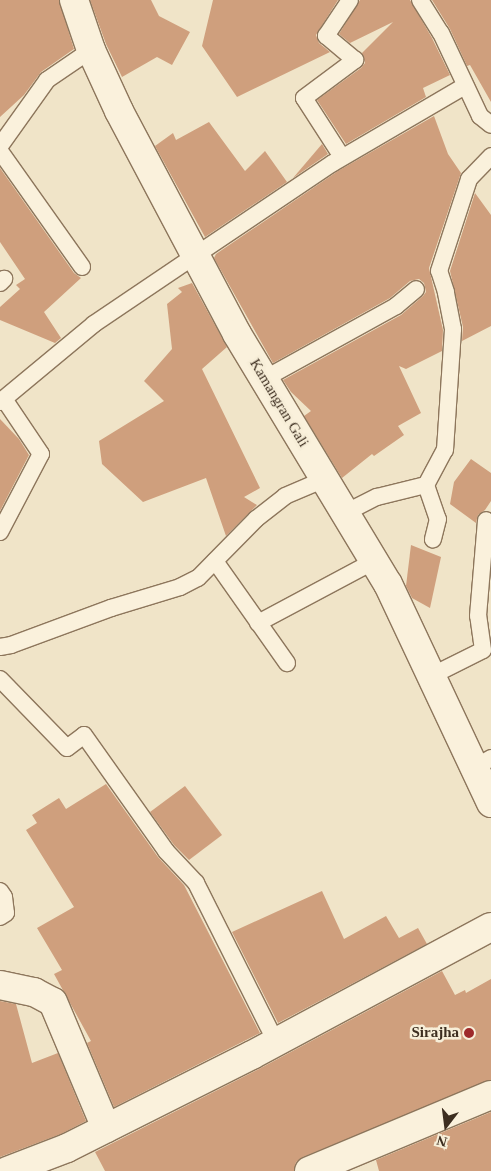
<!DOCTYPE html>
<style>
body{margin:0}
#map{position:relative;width:491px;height:1171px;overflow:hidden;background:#f0e4c8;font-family:Georgia,serif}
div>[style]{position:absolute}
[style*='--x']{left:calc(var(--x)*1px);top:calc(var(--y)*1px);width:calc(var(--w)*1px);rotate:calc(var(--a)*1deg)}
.building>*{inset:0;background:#cf9f7d}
.roads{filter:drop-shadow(1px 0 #8d765c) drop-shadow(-1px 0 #8d765c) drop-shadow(0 1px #8d765c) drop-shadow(0 -1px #8d765c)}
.lane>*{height:16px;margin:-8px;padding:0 8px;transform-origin:8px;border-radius:8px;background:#faf1dc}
.street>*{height:28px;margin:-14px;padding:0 14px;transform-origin:14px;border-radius:14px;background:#faf1dc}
.dots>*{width:14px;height:14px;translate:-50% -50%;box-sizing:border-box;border:2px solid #f7eed8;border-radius:50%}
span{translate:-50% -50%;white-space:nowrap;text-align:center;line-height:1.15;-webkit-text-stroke:5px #f7eed8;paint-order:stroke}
.street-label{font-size:15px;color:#3d2e20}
.poi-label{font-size:15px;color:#3d2e20;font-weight:700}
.right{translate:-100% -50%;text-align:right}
.north{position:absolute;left:421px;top:1101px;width:50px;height:50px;-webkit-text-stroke:4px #f7eed8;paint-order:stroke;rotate:195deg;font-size:14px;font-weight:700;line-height:20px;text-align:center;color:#3d2e20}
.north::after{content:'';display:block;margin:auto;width:18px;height:22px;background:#3d2e20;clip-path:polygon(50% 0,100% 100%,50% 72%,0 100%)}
</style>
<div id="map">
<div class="building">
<i style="clip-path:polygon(0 0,59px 0,74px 49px,41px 72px,24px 95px,0 117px)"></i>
<i style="clip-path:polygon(90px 0,151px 0,159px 16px,190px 32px,172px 65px,157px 57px,122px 77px,106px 44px)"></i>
<i style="clip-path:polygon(213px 0,338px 0,316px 35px,319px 43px,330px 52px,237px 97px,202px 46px)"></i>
<i style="clip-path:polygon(360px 0,410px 0,432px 38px,450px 75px,423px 88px,426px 97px,346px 144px,317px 100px,361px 68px,365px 63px,362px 53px,393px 22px,350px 43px,339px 34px)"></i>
<i style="clip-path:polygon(432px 0,491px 0,491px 102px,470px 65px,467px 66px,450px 29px)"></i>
<i style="clip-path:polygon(434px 116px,448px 154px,461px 173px,429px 268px,443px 330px,442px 351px,406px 369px,399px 366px,421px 413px,398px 426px,404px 435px,374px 456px,372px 454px,342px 478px,304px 416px,311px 411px,291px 392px,283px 380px,401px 315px,423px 296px,426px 292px,424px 283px,419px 279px,410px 281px,390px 298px,273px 363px,214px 258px,216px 254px,338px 171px)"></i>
<i style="clip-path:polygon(209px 122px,245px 171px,265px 151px,287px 182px,205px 237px,155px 146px,173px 133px,176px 140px)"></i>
<i style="clip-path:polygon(322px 144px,328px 154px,293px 178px)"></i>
<i style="clip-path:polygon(0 168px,74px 273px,81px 278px,44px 312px,61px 338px,55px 343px,0 320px,0 307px,20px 289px,16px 285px,25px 279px,0 242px)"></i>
<i style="clip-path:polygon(475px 193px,491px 215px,491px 326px,462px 341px,463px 327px,450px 271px)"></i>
<i style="clip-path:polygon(192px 283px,227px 347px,202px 369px,260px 488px,244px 497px,257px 505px,226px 536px,206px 478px,143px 502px,102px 464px,99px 441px,164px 401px,144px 381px,172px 349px,167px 304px,182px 292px,178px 288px)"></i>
<i style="clip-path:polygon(0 419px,19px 439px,29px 455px,0 511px)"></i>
<i style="clip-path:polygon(471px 459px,491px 473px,491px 501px,485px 510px,478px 515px,476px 523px,450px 504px,454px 482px)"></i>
<i style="clip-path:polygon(411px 545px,441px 557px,430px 608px,412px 598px,406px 586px)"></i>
<i style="clip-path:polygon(106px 784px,158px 857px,184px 885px,260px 1033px,114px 1107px,87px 1043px,91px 1041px,54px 974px,62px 970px,37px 928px,74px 907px,26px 830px,37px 823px,32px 815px,59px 798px,66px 809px)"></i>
<i style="clip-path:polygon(185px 786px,222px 835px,189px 860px,174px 845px,150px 812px)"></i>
<i style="clip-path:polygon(322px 891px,344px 939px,386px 916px,399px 938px,418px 928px,427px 944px,278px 1023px,232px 932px)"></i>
<i style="clip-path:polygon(442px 971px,455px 995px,465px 990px,466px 993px,491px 979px,491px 1080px,303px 1157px,296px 1162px,294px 1171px,105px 1171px,95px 1152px,259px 1069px)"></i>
<i style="clip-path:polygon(0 1001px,16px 1004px,32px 1063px,58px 1053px,86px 1121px,61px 1134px,0 1157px)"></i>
<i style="clip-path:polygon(491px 1112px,491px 1171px,379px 1171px,376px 1160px)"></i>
</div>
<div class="roads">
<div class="lane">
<i style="--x:420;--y:0;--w:39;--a:58"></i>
<i style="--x:441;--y:33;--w:92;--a:64.8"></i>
<i style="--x:480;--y:116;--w:14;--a:39"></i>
<i style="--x:0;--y:146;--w:81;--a:-54.5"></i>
<i style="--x:47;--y:80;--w:53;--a:-34.3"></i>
<i style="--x:0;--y:151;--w:142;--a:54.7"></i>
<i style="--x:342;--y:157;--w:70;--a:-122.8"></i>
<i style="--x:304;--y:98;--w:64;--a:-36.7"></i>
<i style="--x:355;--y:60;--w:38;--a:-140"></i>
<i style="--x:326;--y:36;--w:43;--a:-56.3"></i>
<i style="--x:0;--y:283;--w:6;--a:-45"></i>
<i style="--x:264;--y:379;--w:151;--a:-28.9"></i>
<i style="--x:396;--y:306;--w:26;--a:-40"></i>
<i style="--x:0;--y:402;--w:122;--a:-39.7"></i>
<i style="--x:94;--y:324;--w:123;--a:-34.1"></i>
<i style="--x:196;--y:255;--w:165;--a:-33.9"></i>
<i style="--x:333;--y:163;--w:153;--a:-30.3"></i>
<i style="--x:426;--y:485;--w:36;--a:71"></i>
<i style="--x:438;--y:519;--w:21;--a:104"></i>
<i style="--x:345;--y:513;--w:36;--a:-27"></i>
<i style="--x:377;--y:497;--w:50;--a:-13.8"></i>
<i style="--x:426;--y:485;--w:40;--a:-62"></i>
<i style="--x:445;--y:450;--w:121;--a:-86.2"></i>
<i style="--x:453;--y:329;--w:38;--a:-101"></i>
<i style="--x:446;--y:292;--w:22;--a:-108"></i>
<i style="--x:439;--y:271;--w:97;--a:-71.9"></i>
<i style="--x:469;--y:179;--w:32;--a:-46"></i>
<i style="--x:0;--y:532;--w:88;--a:-62.3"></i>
<i style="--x:41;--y:454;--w:66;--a:-123.9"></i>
<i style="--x:215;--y:561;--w:125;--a:54.8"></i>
<i style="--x:258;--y:623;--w:132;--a:-28.1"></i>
<i style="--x:0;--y:647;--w:11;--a:-10"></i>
<i style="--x:11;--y:645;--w:107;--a:-20.3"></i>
<i style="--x:111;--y:608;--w:72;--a:-16.9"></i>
<i style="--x:180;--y:587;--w:20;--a:-27"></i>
<i style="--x:198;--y:578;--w:83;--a:-45.5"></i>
<i style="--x:256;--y:519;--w:37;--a:-38"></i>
<i style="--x:285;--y:496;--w:43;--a:-23"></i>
<i style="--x:431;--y:676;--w:58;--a:-26.6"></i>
<i style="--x:483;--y:650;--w:34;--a:-98"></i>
<i style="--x:478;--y:616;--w:96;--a:-85.2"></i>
<i style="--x:0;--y:679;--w:96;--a:45.8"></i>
<i style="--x:67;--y:748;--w:21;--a:-37"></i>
<i style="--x:84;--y:735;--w:142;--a:54.7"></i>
<i style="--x:166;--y:851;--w:44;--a:46.8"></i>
<i style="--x:196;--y:883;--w:178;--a:63.3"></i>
<i style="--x:474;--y:768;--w:20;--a:-30"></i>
<i style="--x:0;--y:891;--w:7;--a:56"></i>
<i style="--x:4;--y:897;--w:16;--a:83"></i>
<i style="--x:6;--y:913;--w:7;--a:146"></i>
</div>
<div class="street">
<i style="--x:74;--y:0;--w:53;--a:71.2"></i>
<i style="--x:91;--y:50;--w:67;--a:65.3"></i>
<i style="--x:119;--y:111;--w:252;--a:62.1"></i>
<i style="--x:237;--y:334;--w:292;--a:58.9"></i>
<i style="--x:388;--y:584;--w:242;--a:64.8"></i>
<i style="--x:0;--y:985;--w:35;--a:12"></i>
<i style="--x:34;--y:992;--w:21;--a:28"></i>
<i style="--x:53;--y:1002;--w:137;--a:67.2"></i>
<i style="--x:7;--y:1171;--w:64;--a:-21"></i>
<i style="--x:67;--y:1148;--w:207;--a:-26.7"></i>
<i style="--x:252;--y:1055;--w:271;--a:-28.2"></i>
<i style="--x:309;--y:1171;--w:197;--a:-22.7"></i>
</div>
</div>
<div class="dots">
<i style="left:469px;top:1033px;background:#9e2a2b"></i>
</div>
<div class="street-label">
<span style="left:279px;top:403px;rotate:59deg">Kamangran Gali</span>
</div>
<div class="poi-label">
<span class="right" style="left:459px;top:1033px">Sirajha</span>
</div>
<div class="north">N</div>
</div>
